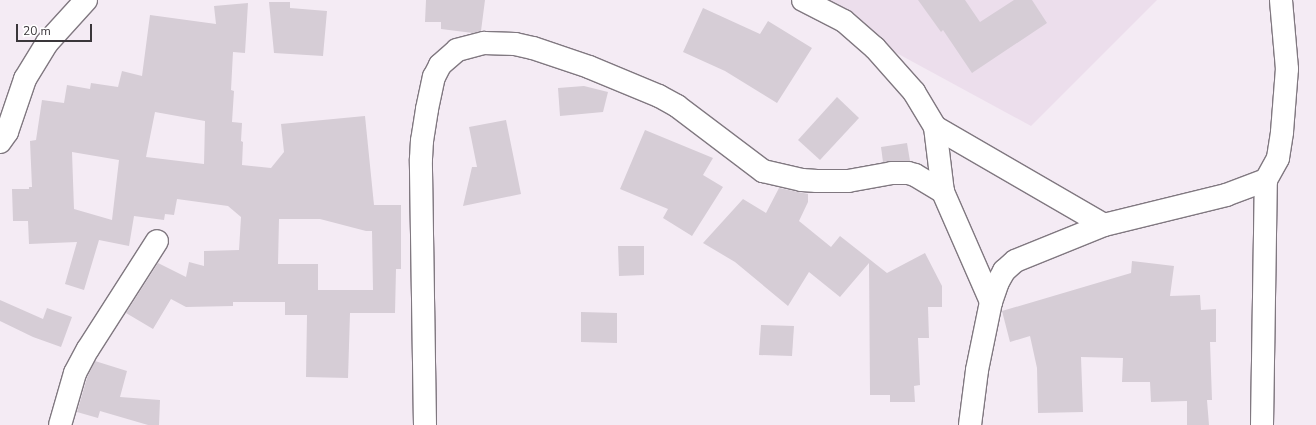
<!DOCTYPE html>
<style>
body{margin:0}
#map{position:relative;width:1316px;height:425px;overflow:hidden;background:#f4ebf4;font-family:"Nunito Sans",sans-serif}
div>[style]{position:absolute}
[style*='--x']{left:calc(var(--x)*1px);top:calc(var(--y)*1px);width:calc(var(--w)*1px);rotate:calc(var(--a)*1deg)}
.built>*{inset:0;background:#ecdeec}
.building>*{inset:0;background:#d6cdd6}
.roads{filter:drop-shadow(1px 0 #807880) drop-shadow(-1px 0 #807880) drop-shadow(0 1px #807880) drop-shadow(0 -1px #807880)}
.minor>*{height:22px;margin:-11px;padding:0 11px;transform-origin:11px;border-radius:11px;background:#fff}
span{translate:-50% -50%;white-space:nowrap;text-align:center;line-height:1.15;-webkit-text-stroke:3.5px #fff;paint-order:stroke}
.scale{position:absolute;left:16px;top:24px;width:76px;height:18px;box-sizing:border-box;border:2px solid #3a363a;border-top:0;padding-left:5px;font-size:12px;line-height:14px;white-space:nowrap;color:#3a363a;-webkit-text-stroke:3px #fff;paint-order:stroke}
</style>
<div id="map">
<div class="built">
<i style="clip-path:polygon(799px 0,1157px 0,1031px 126px)"></i>
</div>
<div class="building">
<i style="clip-path:polygon(426px 0,485px 0,481px 31px,473px 33px,441px 29px,441px 22px,425px 22px)"></i>
<i style="clip-path:polygon(918px 0,965px 0,980px 22px,1014px 0,1032px 0,1047px 23px,972px 73px,943px 30px,941px 32px)"></i>
<i style="clip-path:polygon(269px 2px,290px 2px,290px 8px,327px 11px,323px 56px,274px 53px)"></i>
<i style="clip-path:polygon(evenodd,248px 3px,245px 53px,233px 52px,231px 90px,234px 91px,232px 122px,242px 123px,241px 141px,243px 142px,242px 165px,271px 168px,284px 152px,281px 124px,365px 116px,374px 205px,401px 205px,401px 269px,396px 269px,395px 313px,350px 313px,348px 378px,306px 377px,307px 315px,285px 315px,285px 302px,233px 302px,233px 306px,186px 307px,171px 299px,153px 329px,126px 313px,158px 263px,186px 277px,189px 262px,204px 266px,204px 251px,239px 250px,241px 217px,228px 206px,177px 199px,174px 215px,165px 214px,164px 220px,134px 216px,129px 246px,99px 240px,84px 290px,65px 284px,77px 242px,29px 244px,28px 221px,13px 221px,12px 189px,29px 189px,29px 187px,32px 187px,30px 141px,36px 140px,42px 100px,64px 103px,67px 85px,90px 89px,91px 83px,118px 87px,122px 71px,142px 76px,150px 15px,216px 24px,214px 6px,248px 3px,155px 112px,205px 121px,204px 164px,146px 157px,155px 112px,248px 3px,72px 152px,119px 160px,112px 220px,74px 209px,72px 152px,248px 3px,279px 219px,320px 219px,366px 231px,372px 231px,373px 290px,318px 290px,318px 264px,278px 264px,279px 219px)"></i>
<i style="clip-path:polygon(703px 8px,760px 34px,768px 21px,812px 48px,777px 103px,725px 71px,683px 52px)"></i>
<i style="clip-path:polygon(584px 86px,608px 92px,603px 112px,560px 116px,558px 88px)"></i>
<i style="clip-path:polygon(837px 97px,859px 118px,820px 160px,798px 140px)"></i>
<i style="clip-path:polygon(506px 120px,521px 194px,463px 206px,472px 167px,477px 167px,469px 127px)"></i>
<i style="clip-path:polygon(645px 130px,713px 158px,703px 175px,723px 187px,692px 236px,663px 218px,668px 209px,620px 189px)"></i>
<i style="clip-path:polygon(907px 143px,910px 161px,883px 162px,881px 147px)"></i>
<i style="clip-path:polygon(779px 188px,808px 194px,808px 202px,799px 221px,831px 247px,840px 236px,887px 273px,925px 253px,942px 286px,942px 307px,928px 307px,929px 338px,918px 338px,920px 385px,914px 386px,915px 402px,890px 402px,890px 395px,870px 395px,869px 263px,840px 297px,809px 272px,788px 306px,735px 262px,703px 243px,743px 199px,766px 213px)"></i>
<i style="clip-path:polygon(618px 246px,644px 246px,644px 275px,619px 276px)"></i>
<i style="clip-path:polygon(1132px 261px,1174px 266px,1170px 296px,1200px 295px,1201px 310px,1216px 309px,1216px 342px,1210px 342px,1212px 400px,1207px 400px,1209px 425px,1187px 425px,1187px 401px,1151px 402px,1150px 382px,1122px 382px,1123px 358px,1081px 357px,1083px 412px,1038px 413px,1037px 368px,1030px 336px,1010px 342px,1002px 311px,1131px 273px)"></i>
<i style="clip-path:polygon(0 300px,43px 319px,47px 308px,72px 317px,61px 347px,33px 337px,0 321px)"></i>
<i style="clip-path:polygon(581px 312px,617px 313px,617px 343px,581px 342px)"></i>
<i style="clip-path:polygon(761px 325px,794px 326px,792px 356px,759px 355px)"></i>
<i style="clip-path:polygon(95px 361px,127px 371px,120px 397px,160px 400px,159px 425px,148px 425px,100px 411px,98px 418px,77px 412px,87px 378px)"></i>
</div>
<div class="roads">
<div class="minor">
<i style="--x:803;--y:0;--w:46;--a:27.1"></i>
<i style="--x:844;--y:21;--w:41;--a:41.1"></i>
<i style="--x:875;--y:48;--w:59;--a:48.4"></i>
<i style="--x:914;--y:92;--w:41;--a:59"></i>
<i style="--x:935;--y:127;--w:65;--a:83"></i>
<i style="--x:943;--y:192;--w:120;--a:66.4"></i>
<i style="--x:935;--y:127;--w:195;--a:30.1"></i>
<i style="--x:0;--y:142;--w:12;--a:-55"></i>
<i style="--x:7;--y:132;--w:56;--a:-71.2"></i>
<i style="--x:25;--y:79;--w:42;--a:-58.6"></i>
<i style="--x:47;--y:43;--w:58;--a:-47.8"></i>
<i style="--x:60;--y:425;--w:54;--a:-73.9"></i>
<i style="--x:75;--y:373;--w:27;--a:-62"></i>
<i style="--x:88;--y:349;--w:128;--a:-57.4"></i>
<i style="--x:425;--y:425;--w:266;--a:-90.9"></i>
<i style="--x:421;--y:159;--w:18;--a:-87"></i>
<i style="--x:422;--y:141;--w:32;--a:-81"></i>
<i style="--x:427;--y:109;--w:33;--a:-78"></i>
<i style="--x:434;--y:77;--w:13;--a:-63"></i>
<i style="--x:440;--y:65;--w:23;--a:-41"></i>
<i style="--x:457;--y:50;--w:28;--a:-15"></i>
<i style="--x:484;--y:43;--w:31;--a:2"></i>
<i style="--x:515;--y:44;--w:18;--a:13"></i>
<i style="--x:533;--y:48;--w:59;--a:18.7"></i>
<i style="--x:589;--y:67;--w:76;--a:22.5"></i>
<i style="--x:659;--y:96;--w:21;--a:29"></i>
<i style="--x:677;--y:106;--w:108;--a:37.1"></i>
<i style="--x:763;--y:171;--w:40;--a:13"></i>
<i style="--x:802;--y:180;--w:15;--a:4"></i>
<i style="--x:817;--y:181;--w:31;--a:0"></i>
<i style="--x:848;--y:181;--w:45;--a:-10.3"></i>
<i style="--x:892;--y:173;--w:16;--a:0"></i>
<i style="--x:908;--y:173;--w:7;--a:16"></i>
<i style="--x:915;--y:175;--w:33;--a:31"></i>
<i style="--x:970;--y:425;--w:55;--a:-82.7"></i>
<i style="--x:977;--y:370;--w:69;--a:-78.4"></i>
<i style="--x:991;--y:302;--w:21;--a:-71"></i>
<i style="--x:998;--y:282;--w:13;--a:-61"></i>
<i style="--x:1004;--y:271;--w:15;--a:-42"></i>
<i style="--x:1015;--y:261;--w:96;--a:-22"></i>
<i style="--x:1104;--y:225;--w:126;--a:-13.8"></i>
<i style="--x:1226;--y:195;--w:43;--a:-20.6"></i>
<i style="--x:1266;--y:180;--w:25;--a:-61"></i>
<i style="--x:1278;--y:158;--w:26;--a:-81"></i>
<i style="--x:1282;--y:132;--w:63;--a:-85.5"></i>
<i style="--x:1287;--y:69;--w:69;--a:-95"></i>
<i style="--x:1262;--y:425;--w:245;--a:-89.1"></i>
</div>
</div>
<div class="scale">20 m</div>
</div>
